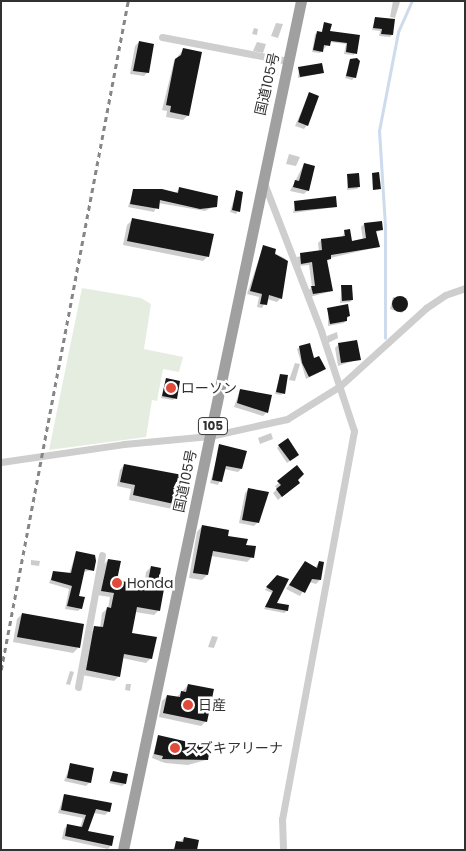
<!DOCTYPE html>
<meta charset="utf-8">
<style>
body{margin:0}
#map{position:relative;width:466px;height:851px;overflow:hidden;background:#fff;font-family:Poppins,"Noto Sans JP",sans-serif}
div>[style]{position:absolute}
[style*='--x']{left:calc(var(--x)*1px);top:calc(var(--y)*1px);width:calc(var(--w)*1px);rotate:calc(var(--a)*1deg)}
.green>*{inset:0;background:#e5ede0}
.shadow>*{inset:0;background:#0003}
.stream>*{height:2.5px;margin:-1.25px;padding:0 1.25px;transform-origin:1.25px;border-radius:1.25px;background:#cddbec}
.building>*{inset:0;background:#181818}
.round{border-radius:50%}
.minor>*{height:7px;margin:-3.5px;padding:0 3.5px;transform-origin:3.5px;border-radius:3.5px;background:#cecece}
.trunk>*{height:11px;margin:-5.5px;padding:0 5.5px;transform-origin:5.5px;border-radius:5.5px;background:#a0a0a0}
.rail>*{height:2.5px;margin-top:-1.25px;transform-origin:0;background:repeating-linear-gradient(90deg,#868686 0 5px,transparent 0 9px)}
.dots>*{width:14px;height:14px;translate:-50% -50%;box-sizing:border-box;border:2px solid #fff;border-radius:50%}
span{translate:-50% -50%;white-space:nowrap;text-align:center;line-height:1.15;-webkit-text-stroke:5px #fff;paint-order:stroke}
.shield-label span{padding:1px 4px;background:#fff;border:1px solid;border-radius:4px;-webkit-text-stroke-width:0}
.shield-label{font-size:12px;color:#313131;font-weight:700}
.street-label{font-size:14px;color:#313131}
.poi-label{font-size:14px;color:#313131}
.left{translate:0 -50%;text-align:left}
.frame{position:absolute;inset:0;border:2px solid #313131;pointer-events:none}
</style>
<div id="map">
<div class="green">
<i style="clip-path:polygon(82px 288px,141px 298px,151px 304px,144px 349px,183px 357px,179px 372px,163px 369px,157px 401px,152px 400px,146px 437px,49px 450px)"></i>
</div>
<div class="shadow">
<i style="clip-path:polygon(393px 1px,404px 1px,400px 2px,395px 18px,390px 17px)"></i>
<i style="clip-path:polygon(375px 18px,392px 35px,390px 37px,379px 36px,380px 31px,372px 30px)"></i>
<i style="clip-path:polygon(276px 23px,283px 24px,278px 38px,271px 36px)"></i>
<i style="clip-path:polygon(324px 24px,329px 32px,358px 36px,354px 55px,344px 54px,346px 44px,330px 42px,320px 53px,312px 52px,315px 34px,321px 33px)"></i>
<i style="clip-path:polygon(254px 28px,258px 29px,257px 35px,252px 34px)"></i>
<i style="clip-path:polygon(139px 42px,147px 73px,144px 76px,130px 74px,135px 46px)"></i>
<i style="clip-path:polygon(257px 42px,266px 44px,263px 53px,253px 51px)"></i>
<i style="clip-path:polygon(183px 50px,188px 115px,183px 120px,166px 117px,167px 111px,162px 110px,174px 61px)"></i>
<i style="clip-path:polygon(351px 60px,355px 77px,352px 80px,345px 78px)"></i>
<i style="clip-path:polygon(299px 68px,322px 73px,298px 78px)"></i>
<i style="clip-path:polygon(309px 94px,307px 125px,304px 129px,295px 126px)"></i>
<i style="clip-path:polygon(289px 154px,300px 157px,296px 166px,286px 164px)"></i>
<i style="clip-path:polygon(304px 164px,308px 190px,304px 194px,290px 191px)"></i>
<i style="clip-path:polygon(348px 175px,359px 186px,357px 189px,347px 190px)"></i>
<i style="clip-path:polygon(179px 189px,215px 206px,205px 211px,158px 203px,154px 212px,128px 207px,134px 190px,175px 194px)"></i>
<i style="clip-path:polygon(236px 192px,238px 211px,236px 214px,230px 212px)"></i>
<i style="clip-path:polygon(295px 202px,336px 207px,293px 213px)"></i>
<i style="clip-path:polygon(132px 220px,208px 256px,203px 261px,123px 245px,127px 225px)"></i>
<i style="clip-path:polygon(364px 224px,382px 229px,375px 233px,378px 247px,330px 258px,326px 262px,332px 291px,310px 297px,308px 291px,312px 287px,309px 265px,298px 266px,297px 257px,319px 252px,318px 243px,321px 240px,342px 238px,345px 231px,351px 243px,363px 240px,361px 227px)"></i>
<i style="clip-path:polygon(263px 247px,286px 259px,281px 298px,277px 302px,267px 299px,262px 308px,257px 307px,259px 297px,247px 294px)"></i>
<i style="clip-path:polygon(342px 287px,352px 300px,350px 302px,340px 303px)"></i>
<i style="clip-path:polygon(393px 297px,407px 300px,402px 313px,390px 309px)"></i>
<i style="clip-path:polygon(328px 309px,349px 316px,344px 323px,328px 326px)"></i>
<i style="clip-path:polygon(337px 332px,338px 338px,328px 343px,327px 336px)"></i>
<i style="clip-path:polygon(338px 345px,359px 359px,338px 366px,335px 348px)"></i>
<i style="clip-path:polygon(300px 347px,313px 360px,322px 371px,306px 379px,297px 349px)"></i>
<i style="clip-path:polygon(295px 363px,300px 364px,295px 381px,289px 380px)"></i>
<i style="clip-path:polygon(280px 375px,283px 393px,281px 395px,275px 394px)"></i>
<i style="clip-path:polygon(166px 379px,175px 398px,173px 400px,161px 398px)"></i>
<i style="clip-path:polygon(240px 390px,267px 412px,263px 416px,234px 407px)"></i>
<i style="clip-path:polygon(271px 433px,273px 439px,260px 444px,258px 438px)"></i>
<i style="clip-path:polygon(220px 446px,241px 469px,238px 472px,224px 469px,218px 485px,210px 483px)"></i>
<i style="clip-path:polygon(279px 446px,296px 457px,287px 463px,277px 448px)"></i>
<i style="clip-path:polygon(124px 465px,182px 505px,177px 510px,129px 500px,131px 489px,117px 486px,120px 470px)"></i>
<i style="clip-path:polygon(297px 467px,295px 486px,278px 500px,273px 493px,277px 489px,275px 486px)"></i>
<i style="clip-path:polygon(249px 489px,258px 522px,254px 526px,239px 523px,245px 493px)"></i>
<i style="clip-path:polygon(202px 526px,245px 546px,252px 557px,247px 562px,211px 556px,207px 575px,202px 580px,189px 578px,197px 532px)"></i>
<i style="clip-path:polygon(76px 553px,93px 570px,83px 572px,78px 597px,81px 608px,78px 611px,65px 609px,69px 589px,49px 583px,54px 572px,69px 574px)"></i>
<i style="clip-path:polygon(31px 560px,40px 561px,39px 566px,31px 565px)"></i>
<i style="clip-path:polygon(108px 560px,115px 581px,144px 587px,146px 572px,151px 567px,158px 611px,154px 615px,135px 612px,131px 634px,151px 658px,146px 663px,122px 658px,119px 676px,114px 681px,82px 675px,90px 632px,100px 628px,102px 613px,108px 608px,110px 597px,97px 595px,103px 565px)"></i>
<i style="clip-path:polygon(319px 562px,320px 580px,316px 584px,309px 582px,300px 596px,286px 589px,302px 566px,315px 568px)"></i>
<i style="clip-path:polygon(277px 576px,275px 604px,287px 611px,284px 613px,264px 609px,272px 593px,265px 590px)"></i>
<i style="clip-path:polygon(22px 614px,78px 648px,73px 653px,13px 642px,17px 619px)"></i>
<i style="clip-path:polygon(212px 636px,218px 637px,214px 648px,208px 647px)"></i>
<i style="clip-path:polygon(70px 671px,74px 672px,70px 685px,66px 684px)"></i>
<i style="clip-path:polygon(126px 684px,131px 684px,130px 691px,125px 690px)"></i>
<i style="clip-path:polygon(188px 685px,206px 721px,201px 726px,159px 717px,162px 701px,167px 696px,177px 697px)"></i>
<i style="clip-path:polygon(158px 737px,206px 760px,188px 765px,165px 763px,152px 758px)"></i>
<i style="clip-path:polygon(71px 764px,90px 782px,86px 786px,64px 781px)"></i>
<i style="clip-path:polygon(113px 772px,125px 784px,122px 786px,109px 783px)"></i>
<i style="clip-path:polygon(64px 795px,109px 811px,105px 815px,94px 813px,86px 832px,111px 845px,108px 849px,62px 839px,64px 829px,68px 825px,80px 828px,83px 818px,58px 813px)"></i>
<i style="clip-path:polygon(184px 838px,196px 850px,172px 850px)"></i>
</div>
<div class="stream">
<i style="--x:385;--y:338;--w:112;--a:-90"></i>
<i style="--x:385;--y:226;--w:95;--a:-93.6"></i>
<i style="--x:379;--y:131;--w:101;--a:-79.1"></i>
<i style="--x:398;--y:32;--w:34;--a:-66"></i>
</div>
<div class="building">
<i style="clip-path:polygon(375px 17px,395px 19px,393px 35px,381px 34px,382px 29px,373px 28px)"></i>
<i style="clip-path:polygon(324px 22px,332px 24px,330px 31px,360px 35px,357px 54px,346px 52px,347px 43px,331px 41px,330px 46px,324px 45px,323px 52px,313px 50px,317px 31px,322px 32px)"></i>
<i style="clip-path:polygon(139px 41px,154px 44px,149px 73px,133px 71px)"></i>
<i style="clip-path:polygon(183px 48px,202px 52px,189px 116px,170px 112px,171px 106px,166px 105px,175px 59px,181px 55px)"></i>
<i style="clip-path:polygon(357px 58px,360px 61px,356px 78px,346px 76px,350px 59px)"></i>
<i style="clip-path:polygon(322px 63px,324px 73px,300px 77px,298px 67px)"></i>
<i style="clip-path:polygon(309px 92px,319px 96px,308px 126px,298px 122px)"></i>
<i style="clip-path:polygon(304px 163px,315px 166px,309px 191px,293px 187px,295px 180px,299px 181px)"></i>
<i style="clip-path:polygon(379px 172px,381px 189px,373px 190px,372px 173px)"></i>
<i style="clip-path:polygon(359px 173px,360px 187px,348px 188px,347px 174px)"></i>
<i style="clip-path:polygon(179px 187px,218px 196px,217px 207px,200px 209px,160px 200px,159px 209px,130px 204px,133px 189px,162px 189px,178px 193px)"></i>
<i style="clip-path:polygon(236px 190px,243px 192px,240px 212px,232px 210px)"></i>
<i style="clip-path:polygon(336px 196px,337px 207px,295px 211px,294px 201px)"></i>
<i style="clip-path:polygon(132px 218px,214px 234px,209px 257px,127px 241px)"></i>
<i style="clip-path:polygon(382px 221px,383px 230px,376px 231px,380px 247px,331px 255px,331px 259px,327px 260px,333px 291px,313px 294px,311px 286px,315px 286px,312px 262px,301px 264px,300px 253px,322px 250px,321px 239px,345px 236px,344px 230px,350px 229px,352px 241px,366px 238px,364px 223px)"></i>
<i style="clip-path:polygon(263px 245px,276px 249px,275px 254px,288px 261px,282px 299px,269px 295px,267px 305px,260px 304px,262px 294px,250px 291px)"></i>
<i style="clip-path:polygon(341px 285px,352px 285px,353px 300px,342px 301px)"></i>
<i class="round" style="left:392px;top:296px;width:16px;height:16px"></i>
<i style="clip-path:polygon(348px 304px,350px 316px,347px 317px,347px 321px,330px 324px,327px 308px)"></i>
<i style="clip-path:polygon(357px 340px,361px 360px,341px 363px,338px 343px)"></i>
<i style="clip-path:polygon(310px 343px,314px 358px,319px 356px,326px 369px,309px 377px,302px 363px,299px 346px)"></i>
<i style="clip-path:polygon(280px 374px,288px 375px,285px 394px,276px 392px)"></i>
<i style="clip-path:polygon(166px 378px,180px 381px,177px 399px,162px 396px)"></i>
<i style="clip-path:polygon(240px 389px,272px 395px,268px 413px,237px 403px)"></i>
<i style="clip-path:polygon(288px 438px,299px 455px,290px 461px,278px 445px)"></i>
<i style="clip-path:polygon(219px 444px,247px 451px,242px 469px,226px 466px,222px 482px,212px 480px)"></i>
<i style="clip-path:polygon(124px 464px,188px 476px,183px 506px,133px 495px,135px 485px,120px 482px)"></i>
<i style="clip-path:polygon(297px 465px,304px 474px,298px 480px,300px 483px,282px 497px,276px 489px,281px 485px,277px 481px)"></i>
<i style="clip-path:polygon(248px 488px,269px 492px,259px 523px,242px 520px)"></i>
<i style="clip-path:polygon(202px 525px,229px 530px,228px 536px,248px 539px,246px 545px,256px 546px,254px 558px,213px 551px,208px 575px,193px 573px)"></i>
<i style="clip-path:polygon(76px 551px,95px 555px,96px 561px,94px 571px,85px 569px,79px 596px,85px 597px,82px 609px,67px 606px,72px 586px,51px 580px,53px 571px,71px 573px)"></i>
<i style="clip-path:polygon(108px 559px,121px 561px,117px 580px,147px 586px,151px 566px,161px 568px,158px 588px,164px 589px,160px 611px,137px 607px,132px 633px,157px 637px,152px 659px,124px 654px,120px 677px,86px 670px,94px 626px,103px 627px,107px 607px,111px 608px,114px 593px,101px 591px)"></i>
<i style="clip-path:polygon(305px 561px,317px 568px,319px 561px,324px 562px,321px 580px,312px 579px,305px 593px,289px 585px)"></i>
<i style="clip-path:polygon(277px 575px,289px 579px,277px 603px,289px 605px,288px 611px,265px 607px,273px 591px,266px 587px)"></i>
<i style="clip-path:polygon(22px 613px,84px 624px,80px 648px,17px 637px)"></i>
<i style="clip-path:polygon(188px 684px,214px 689px,207px 722px,163px 713px,167px 695px,180px 697px,181px 691px,186px 692px)"></i>
<i style="clip-path:polygon(158px 735px,210px 747px,208px 760px,162px 759px,163px 756px,154px 754px)"></i>
<i style="clip-path:polygon(70px 763px,94px 768px,91px 783px,67px 778px)"></i>
<i style="clip-path:polygon(113px 771px,128px 774px,126px 784px,110px 781px)"></i>
<i style="clip-path:polygon(64px 794px,112px 803px,110px 812px,96px 809px,88px 831px,114px 836px,112px 846px,65px 836px,67px 824px,82px 827px,86px 815px,61px 810px)"></i>
<i style="clip-path:polygon(184px 837px,199px 840px,197px 850px,174px 850px,176px 841px,183px 842px)"></i>
</div>
<div class="minor">
<i style="--x:162;--y:37;--w:128;--a:10.8"></i>
<i style="--x:264;--y:183;--w:159;--a:68.9"></i>
<i style="--x:321;--y:331;--w:105;--a:71.7"></i>
<i style="--x:354;--y:431;--w:395;--a:100.5"></i>
<i style="--x:282;--y:819;--w:31;--a:88"></i>
<i style="--x:1;--y:462;--w:124;--a:-8.3"></i>
<i style="--x:124;--y:444;--w:86;--a:-5.3"></i>
<i style="--x:210;--y:436;--w:79;--a:-12.4"></i>
<i style="--x:287;--y:419;--w:62;--a:-31.9"></i>
<i style="--x:340;--y:386;--w:116;--a:-42.2"></i>
<i style="--x:426;--y:308;--w:23;--a:-34"></i>
<i style="--x:445;--y:295;--w:21;--a:-19"></i>
<i style="--x:78;--y:687;--w:134;--a:-79.7"></i>
</div>
<div class="trunk">
<i style="--x:123;--y:850;--w:867;--a:-78.16"></i>
</div>
<div class="rail">
<i style="--x:1;--y:670;--w:681;--a:-79.25"></i>
</div>
<div class="dots">
<i style="left:171px;top:388px;background:#e04b3b"></i>
<i style="left:117px;top:583px;background:#e04b3b"></i>
<i style="left:188px;top:705px;background:#e04b3b"></i>
<i style="left:175px;top:748px;background:#e04b3b"></i>
</div>
<div class="shield-label">
<span style="left:213px;top:426px">105</span>
</div>
<div class="street-label">
<span style="left:267px;top:84px;rotate:-77deg">国道105号</span>
<span style="left:185px;top:481px;rotate:-78deg">国道105号</span>
</div>
<div class="poi-label">
<span class="left" style="left:181px;top:388px">ローソン</span>
<span class="left" style="left:127px;top:583px">Honda</span>
<span class="left" style="left:198px;top:705px">日産</span>
<span class="left" style="left:185px;top:748px">スズキアリーナ</span>
</div>
<div class="frame"></div>
</div>
